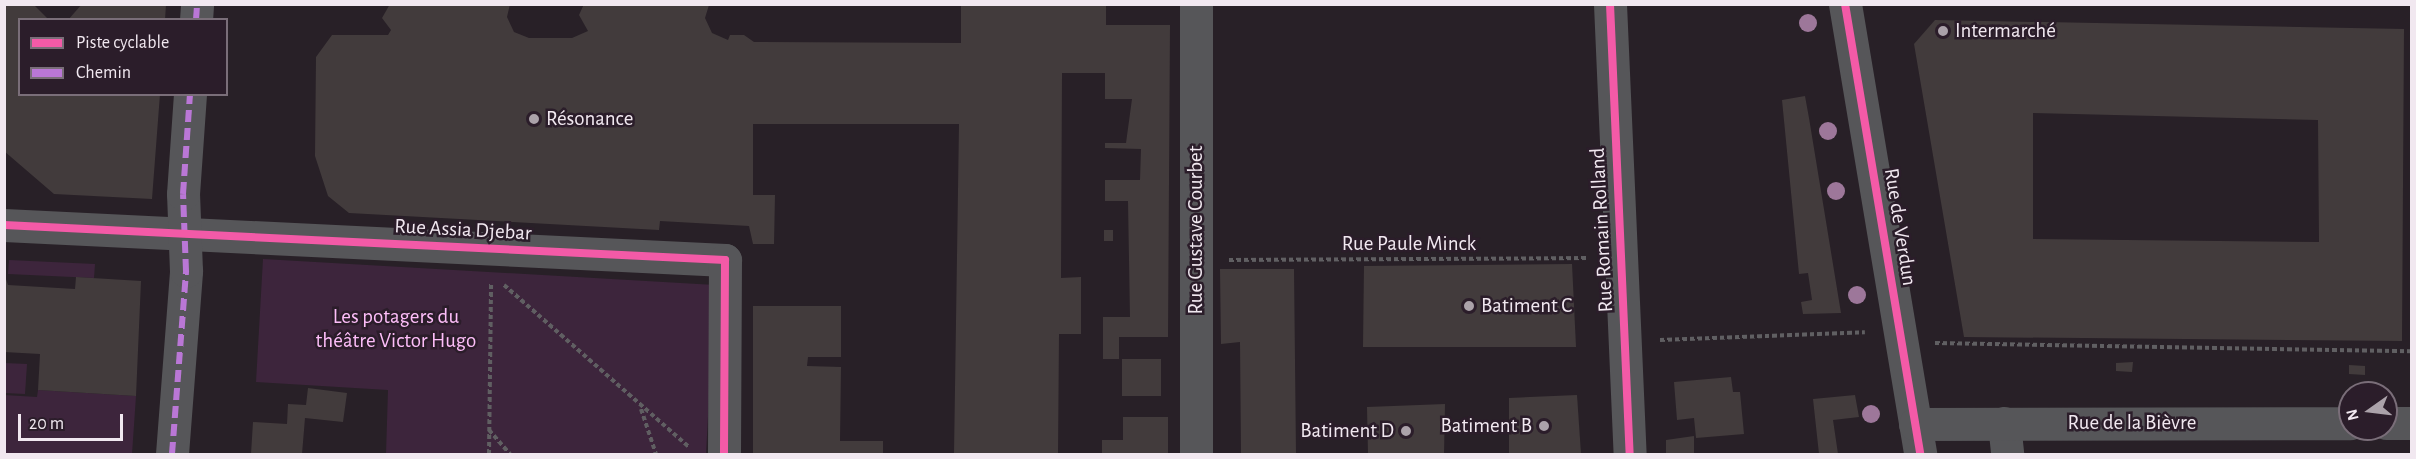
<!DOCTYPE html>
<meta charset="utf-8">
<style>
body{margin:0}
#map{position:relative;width:2416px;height:459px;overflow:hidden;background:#282027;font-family:"Alegreya Sans",sans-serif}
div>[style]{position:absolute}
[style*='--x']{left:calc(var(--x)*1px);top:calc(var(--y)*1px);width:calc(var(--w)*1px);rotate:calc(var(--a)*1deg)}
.green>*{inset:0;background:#3d253c}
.building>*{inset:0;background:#423b3c}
.path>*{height:4px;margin-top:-2px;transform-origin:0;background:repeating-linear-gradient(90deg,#605f62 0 4.5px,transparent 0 7.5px)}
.street>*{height:33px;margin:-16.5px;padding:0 16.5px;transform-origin:16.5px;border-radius:16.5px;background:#565659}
.quiet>*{height:6px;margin-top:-3px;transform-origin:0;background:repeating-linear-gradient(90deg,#ba77d6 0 12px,transparent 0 18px)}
.cycleway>*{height:8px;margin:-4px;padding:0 4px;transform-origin:4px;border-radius:4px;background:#f35aa7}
.trees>*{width:18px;height:18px;margin:-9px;border-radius:50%;background:#9d779a}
.dots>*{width:16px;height:16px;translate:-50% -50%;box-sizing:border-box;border:3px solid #2b1d2a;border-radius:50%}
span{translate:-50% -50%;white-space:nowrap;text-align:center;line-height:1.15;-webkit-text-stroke:5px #2b1d2a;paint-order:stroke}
.poi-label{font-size:21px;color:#f1e8f0}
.left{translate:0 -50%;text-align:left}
.right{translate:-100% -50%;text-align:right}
.street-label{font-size:21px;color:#f1e8f0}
.park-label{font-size:21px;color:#fdbef9}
.frame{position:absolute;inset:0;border:6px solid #f1e8f0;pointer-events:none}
.legend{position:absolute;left:18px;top:18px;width:210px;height:78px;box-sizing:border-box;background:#2b1d2a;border:2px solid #7a6e79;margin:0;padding:8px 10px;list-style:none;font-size:18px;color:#f1e8f0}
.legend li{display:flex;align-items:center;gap:12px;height:30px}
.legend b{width:30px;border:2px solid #7a6e79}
.north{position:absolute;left:2338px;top:381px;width:60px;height:60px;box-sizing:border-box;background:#2b1d2a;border:2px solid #7a6e79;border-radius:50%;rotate:256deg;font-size:16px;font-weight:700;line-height:24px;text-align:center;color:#f1e8f0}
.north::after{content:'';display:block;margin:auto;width:21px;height:27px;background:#aba2aa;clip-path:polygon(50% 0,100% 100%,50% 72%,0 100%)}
.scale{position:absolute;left:18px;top:414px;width:105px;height:27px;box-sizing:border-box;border:3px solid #f1e8f0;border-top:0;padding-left:8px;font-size:18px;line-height:21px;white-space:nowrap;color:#f1e8f0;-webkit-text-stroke:4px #2b1d2a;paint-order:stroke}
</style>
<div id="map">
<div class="green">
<i style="clip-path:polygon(263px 259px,715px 285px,706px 454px,386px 454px,388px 390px,256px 382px)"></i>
<i style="clip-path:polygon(9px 260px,95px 264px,94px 278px,8px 274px)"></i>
<i style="clip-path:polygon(4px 363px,27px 364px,25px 394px,5px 393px)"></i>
<i style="clip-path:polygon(38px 390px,136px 396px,132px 454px,5px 454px,4px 395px,37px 397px)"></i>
</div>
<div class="building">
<i style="clip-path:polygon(4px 4px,33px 4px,49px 20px,20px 20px,20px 94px,160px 94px,152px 199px,54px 194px,4px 151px)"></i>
<i style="clip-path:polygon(82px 4px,166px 4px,165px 20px,68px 20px)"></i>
<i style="clip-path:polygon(390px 4px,510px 4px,507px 17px,514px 32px,529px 38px,572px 38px,588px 31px,579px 15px,584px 4px,709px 5px,705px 18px,712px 33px,728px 40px,730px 35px,744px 35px,754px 42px,961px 43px,961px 4px,1106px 4px,1106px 25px,1170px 25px,1168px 337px,1119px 337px,1119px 359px,1103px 359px,1103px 317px,1130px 317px,1128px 201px,1105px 201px,1105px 180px,1140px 180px,1141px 149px,1105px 148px,1105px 143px,1126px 143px,1132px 99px,1105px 99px,1105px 73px,1062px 73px,1061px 278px,1081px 277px,1081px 334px,1059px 334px,1058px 454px,954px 454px,959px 124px,753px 124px,753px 195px,775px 195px,774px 244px,753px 244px,749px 226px,660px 221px,659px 230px,349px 213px,328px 196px,315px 156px,316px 57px,332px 35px,388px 35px,391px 30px,382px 18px)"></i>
<i style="clip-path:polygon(evenodd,1935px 20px,2404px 29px,2402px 341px,1964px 337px,1914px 44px,1935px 20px,2033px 113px,2318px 120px,2319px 242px,2033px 239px,2033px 113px)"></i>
<i style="clip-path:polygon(1805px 96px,1809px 118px,1841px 313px,1803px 314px,1801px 302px,1812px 300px,1808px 273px,1799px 274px,1782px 100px)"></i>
<i style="clip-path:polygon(1104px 230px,1113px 230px,1113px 241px,1104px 241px)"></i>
<i style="clip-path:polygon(1572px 264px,1576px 347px,1363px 347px,1364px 266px)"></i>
<i style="clip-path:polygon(1220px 269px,1294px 269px,1296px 454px,1241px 454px,1240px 342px,1221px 344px)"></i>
<i style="clip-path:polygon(4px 273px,8px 285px,75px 289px,76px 277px,141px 281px,136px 396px,38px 390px,40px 354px,4px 352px)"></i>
<i style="clip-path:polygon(753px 306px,841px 306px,841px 357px,808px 357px,807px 366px,841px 367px,840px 441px,883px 441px,883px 454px,753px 454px)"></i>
<i style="clip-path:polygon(1122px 359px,1161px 359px,1161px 396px,1122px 396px)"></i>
<i style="clip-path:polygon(2133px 362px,2132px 372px,2116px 371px,2116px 363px)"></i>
<i style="clip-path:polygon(2349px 365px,2365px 366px,2365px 375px,2349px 374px)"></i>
<i style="clip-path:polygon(1731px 377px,1733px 392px,1740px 392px,1744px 434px,1696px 438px,1694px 418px,1677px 420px,1674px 382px)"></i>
<i style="clip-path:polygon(308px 388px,347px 393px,343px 422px,305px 418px,302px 454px,251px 454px,253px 422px,287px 424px,288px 404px,306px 405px)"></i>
<i style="clip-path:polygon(1577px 395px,1581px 454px,1509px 454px,1509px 398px)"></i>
<i style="clip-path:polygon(1855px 395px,1859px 417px,1833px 420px,1838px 454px,1819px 454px,1813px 399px)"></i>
<i style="clip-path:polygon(1445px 404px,1444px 454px,1368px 454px,1367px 407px)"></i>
<i style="clip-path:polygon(1123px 417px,1168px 417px,1168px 454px,1102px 454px,1102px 440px,1123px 440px)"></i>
<i style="clip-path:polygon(1694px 436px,1694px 454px,1666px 454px,1666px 440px)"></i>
</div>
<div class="path">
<i style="--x:1229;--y:260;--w:359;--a:-0.3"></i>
<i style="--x:504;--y:285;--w:247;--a:41.2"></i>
<i style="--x:1660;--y:340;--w:205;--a:-2.2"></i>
<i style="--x:1935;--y:343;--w:477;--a:1"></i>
<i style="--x:641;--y:409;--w:47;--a:71.6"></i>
<i style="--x:489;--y:430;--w:32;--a:49"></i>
<i style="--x:489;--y:454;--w:170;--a:-89.3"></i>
</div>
<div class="street">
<i style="--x:1196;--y:4;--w:450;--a:90"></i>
<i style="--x:1610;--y:4;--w:450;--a:87.5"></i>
<i style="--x:1845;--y:4;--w:456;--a:80.5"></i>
<i style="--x:196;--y:20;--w:16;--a:-86"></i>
<i style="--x:4;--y:225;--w:722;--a:2.78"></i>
<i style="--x:725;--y:260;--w:194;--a:90.3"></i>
<i style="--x:2004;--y:423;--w:31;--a:84"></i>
<i style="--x:2386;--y:423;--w:26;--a:0"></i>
<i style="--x:1915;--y:424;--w:435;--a:-0.1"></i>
<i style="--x:172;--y:454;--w:184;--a:-85.6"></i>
<i style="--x:186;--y:271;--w:77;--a:-92.2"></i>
<i style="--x:183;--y:194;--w:100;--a:-86"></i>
</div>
<div class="quiet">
<i style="--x:196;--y:20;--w:16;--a:-86"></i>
<i style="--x:172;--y:454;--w:184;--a:-85.6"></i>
<i style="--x:186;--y:271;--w:77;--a:-92.2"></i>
<i style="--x:183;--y:194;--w:100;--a:-86"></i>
</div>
<div class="cycleway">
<i style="--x:1610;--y:4;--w:450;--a:87.5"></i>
<i style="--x:1845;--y:4;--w:456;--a:80.5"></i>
<i style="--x:4;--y:225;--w:722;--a:2.78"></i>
<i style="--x:725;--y:260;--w:194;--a:90.3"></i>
</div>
<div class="trees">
<i style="left:1808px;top:23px"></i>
<i style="left:1828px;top:131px"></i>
<i style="left:1836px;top:191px"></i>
<i style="left:1857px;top:295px"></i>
<i style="left:1871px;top:414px"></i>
</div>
<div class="dots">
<i style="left:1943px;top:31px;background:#aba2aa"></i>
<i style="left:534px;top:119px;background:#aba2aa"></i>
<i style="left:1469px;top:306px;background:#aba2aa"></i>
<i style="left:1544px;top:426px;background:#aba2aa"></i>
<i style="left:1406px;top:431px;background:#aba2aa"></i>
</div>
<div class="poi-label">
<span class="left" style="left:1955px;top:31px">Intermarché</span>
<span class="left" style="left:546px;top:119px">Résonance</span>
<span class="left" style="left:1481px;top:306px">Batiment C</span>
<span class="right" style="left:1532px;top:426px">Batiment B</span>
<span class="right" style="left:1394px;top:431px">Batiment D</span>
</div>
<div class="street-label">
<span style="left:1900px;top:227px;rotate:81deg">Rue de Verdun</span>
<span style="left:463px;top:230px;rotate:3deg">Rue Assia Djebar</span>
<span style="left:1196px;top:230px;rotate:-90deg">Rue Gustave Courbet</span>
<span style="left:1602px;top:230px;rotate:-93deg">Rue Romain Rolland</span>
<span style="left:1409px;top:244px">Rue Paule Minck</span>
<span style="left:2132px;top:423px">Rue de la Bièvre</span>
</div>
<div class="park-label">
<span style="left:396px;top:329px">Les potagers du<br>théâtre Victor Hugo</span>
</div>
<div class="frame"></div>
<ul class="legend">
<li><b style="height:8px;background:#f35aa7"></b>Piste cyclable</li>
<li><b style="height:8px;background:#ba77d6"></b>Chemin</li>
</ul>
<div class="north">N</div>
<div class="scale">20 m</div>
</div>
